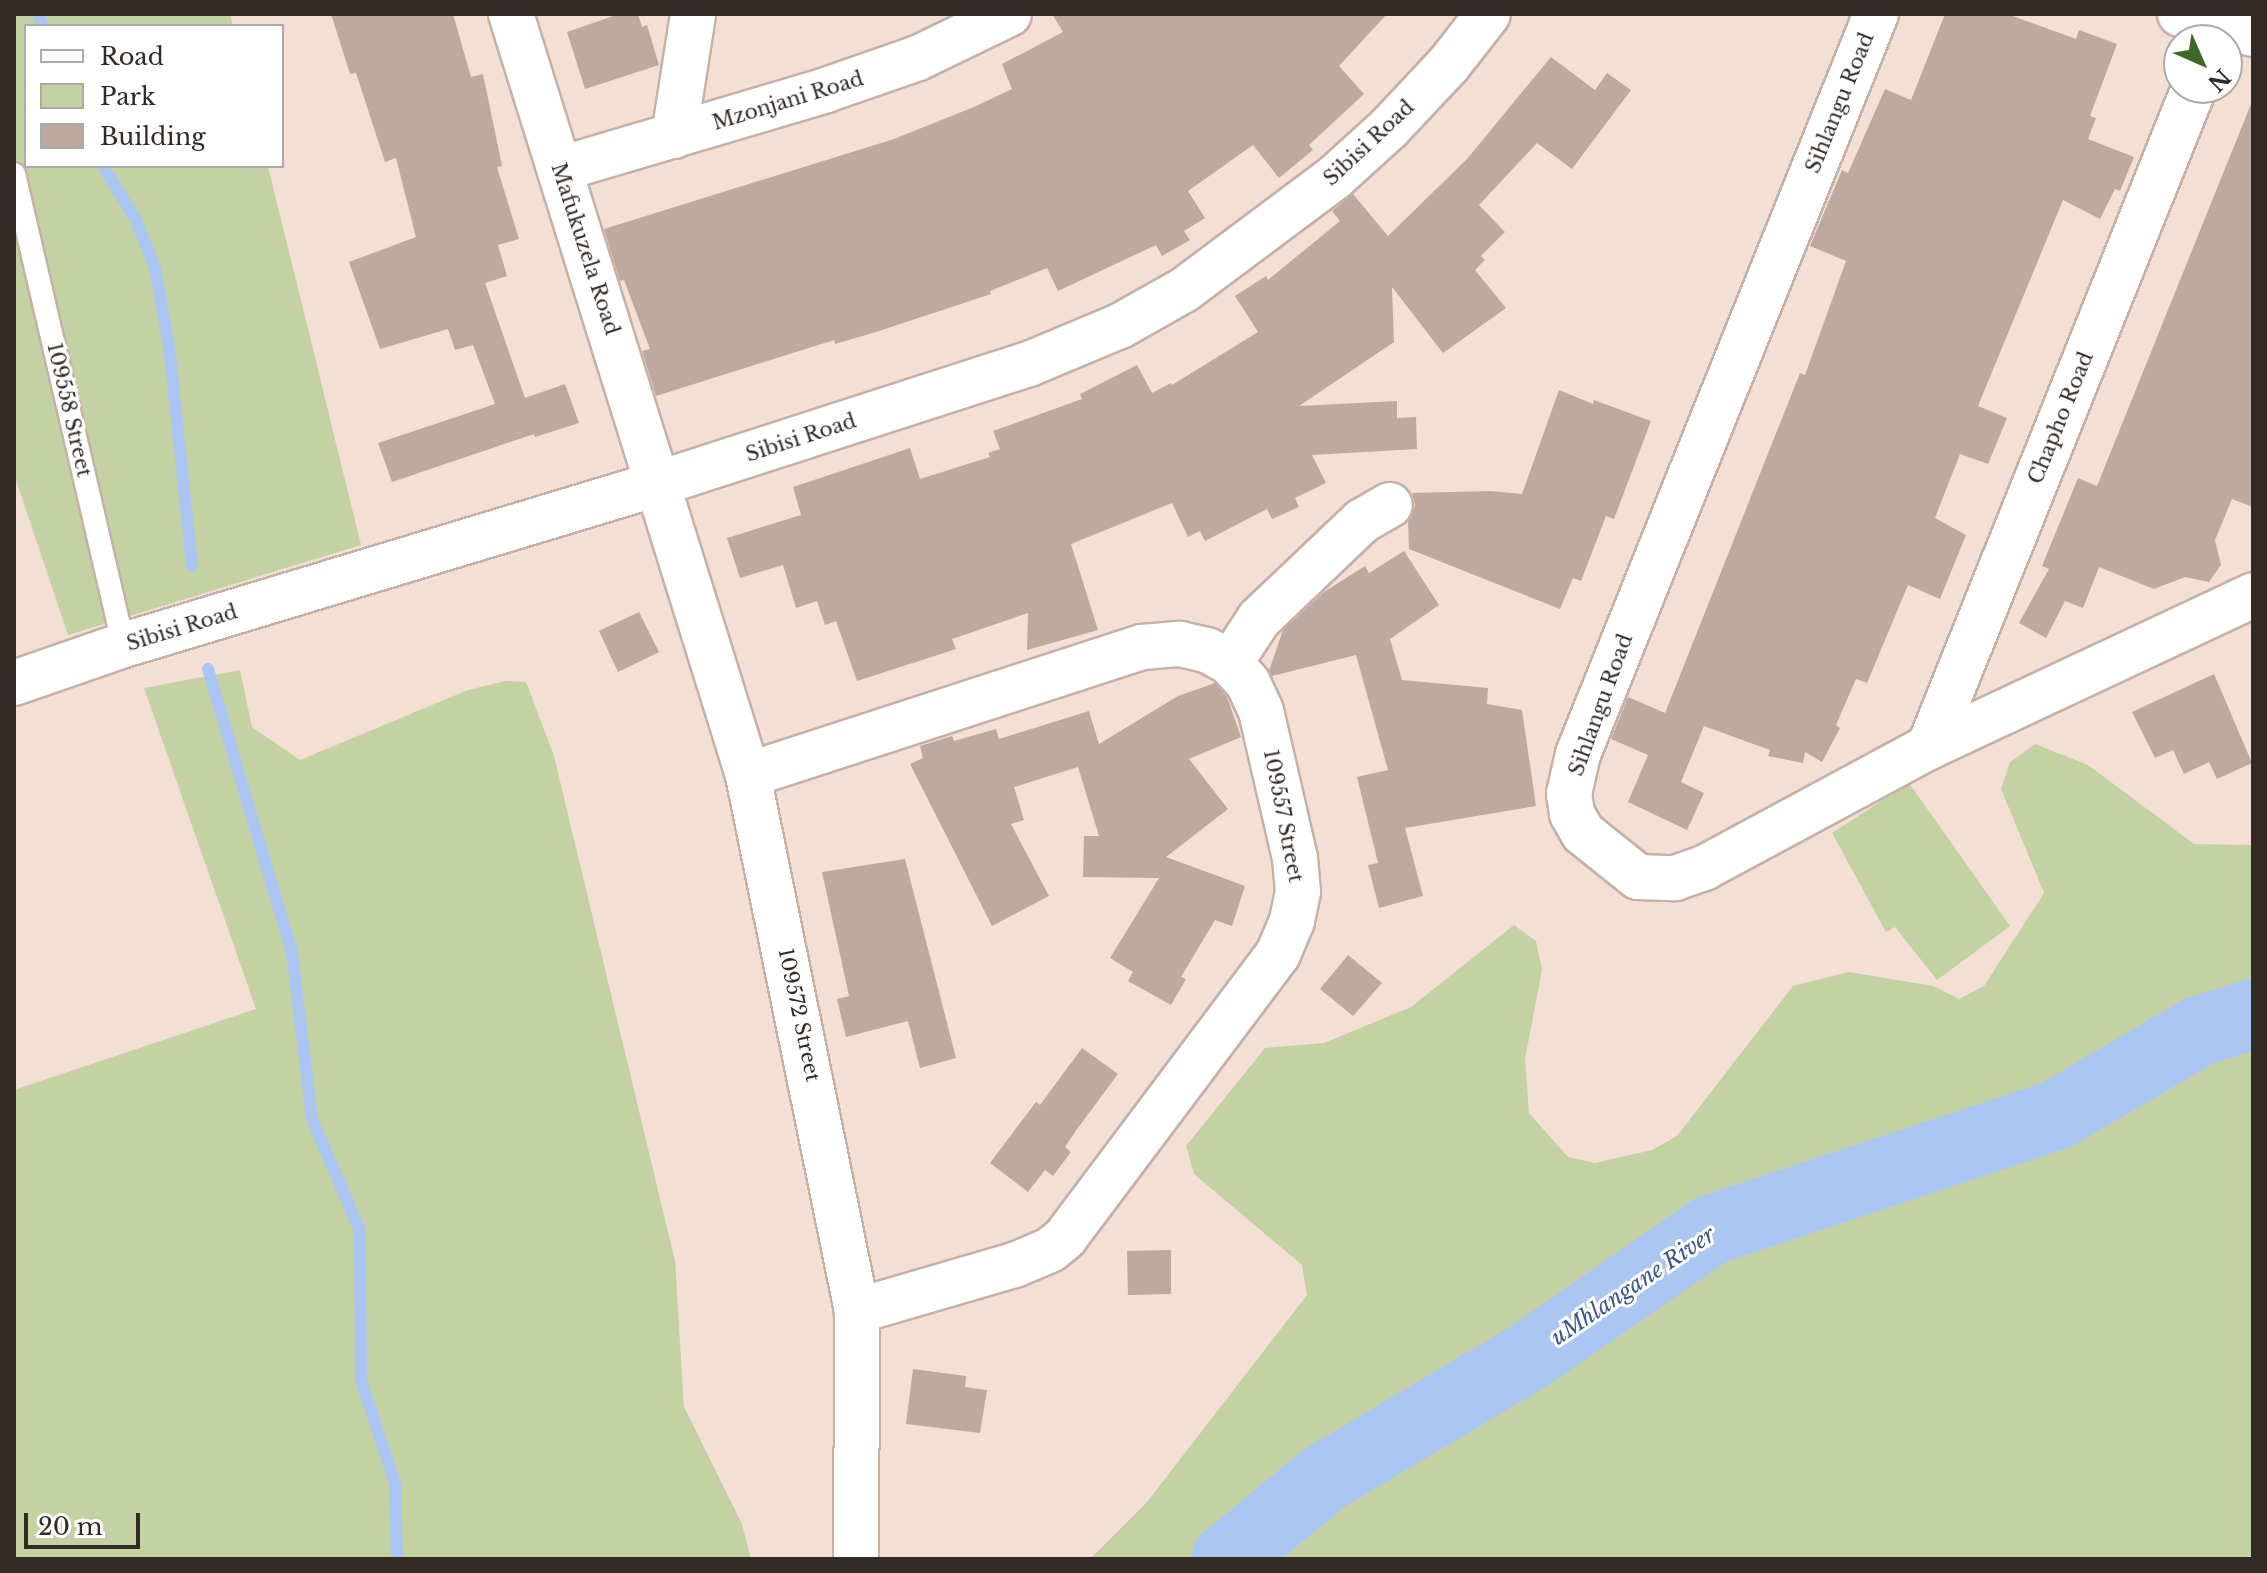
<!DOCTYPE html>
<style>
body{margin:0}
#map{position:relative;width:2267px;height:1573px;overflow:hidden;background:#f4dfd4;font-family:"Libre Baskerville",serif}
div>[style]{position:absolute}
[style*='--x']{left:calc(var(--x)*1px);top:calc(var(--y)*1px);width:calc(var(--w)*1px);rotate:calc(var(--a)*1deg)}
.green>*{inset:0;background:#c4d2a3}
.stream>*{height:12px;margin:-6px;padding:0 6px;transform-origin:6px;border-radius:6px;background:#acc6f3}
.river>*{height:70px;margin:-35px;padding:0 35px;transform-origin:35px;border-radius:35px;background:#acc6f3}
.building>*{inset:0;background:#bda99e}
.roads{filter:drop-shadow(2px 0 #c5b1a6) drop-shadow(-2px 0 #c5b1a6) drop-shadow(0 2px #c5b1a6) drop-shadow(0 -2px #c5b1a6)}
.lane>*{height:22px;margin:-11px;padding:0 11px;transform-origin:11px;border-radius:11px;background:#fff}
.street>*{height:44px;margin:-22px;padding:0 22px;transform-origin:22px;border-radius:22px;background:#fff}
.secondary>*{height:44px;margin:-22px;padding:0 22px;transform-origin:22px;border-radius:22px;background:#fff}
span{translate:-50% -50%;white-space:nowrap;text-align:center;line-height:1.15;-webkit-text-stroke:6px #fff;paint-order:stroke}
.street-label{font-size:20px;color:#322a25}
.water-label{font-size:22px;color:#37558e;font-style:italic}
.frame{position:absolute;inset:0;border:16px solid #322a25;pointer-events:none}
.legend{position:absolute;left:24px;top:24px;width:260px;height:144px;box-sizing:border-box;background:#fff;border:2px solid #adaaa8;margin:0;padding:10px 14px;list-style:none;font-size:24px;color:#322a25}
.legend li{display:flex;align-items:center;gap:16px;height:40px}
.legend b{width:40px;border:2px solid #adaaa8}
.north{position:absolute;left:2163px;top:24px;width:80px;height:80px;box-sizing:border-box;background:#fff;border:2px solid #adaaa8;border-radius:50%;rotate:135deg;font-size:22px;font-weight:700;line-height:32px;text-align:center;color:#322a25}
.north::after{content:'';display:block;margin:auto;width:28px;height:36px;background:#3d6826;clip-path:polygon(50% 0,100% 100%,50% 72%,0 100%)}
.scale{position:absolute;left:24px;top:1513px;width:116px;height:36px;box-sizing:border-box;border:4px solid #322a25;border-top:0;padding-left:10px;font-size:24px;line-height:28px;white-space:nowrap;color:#322a25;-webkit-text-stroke:6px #fff;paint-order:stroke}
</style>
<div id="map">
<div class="green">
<i style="clip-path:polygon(14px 14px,230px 14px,233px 26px,26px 26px,26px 166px,268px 166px,361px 545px,68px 635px,14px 474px)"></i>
<i style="clip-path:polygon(240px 670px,252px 727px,300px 760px,468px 690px,506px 681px,526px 682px,554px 756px,675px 1261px,684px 1407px,742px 1524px,751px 1559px,14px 1559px,14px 1090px,256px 1009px,144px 688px)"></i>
<i style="clip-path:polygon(2035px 744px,2088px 765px,2194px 844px,2253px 845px,2253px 1559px,1090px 1559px,1147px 1502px,1307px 1295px,1302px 1265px,1194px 1174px,1186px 1146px,1265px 1048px,1324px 1043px,1411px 1007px,1514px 925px,1536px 941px,1542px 970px,1525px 1059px,1529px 1113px,1568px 1157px,1595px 1163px,1652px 1150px,1677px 1136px,1793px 986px,1849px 972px,1933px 986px,1959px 999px,1984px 986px,2044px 893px,2001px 789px,2010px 762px)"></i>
<i style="clip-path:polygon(1909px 783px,2010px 926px,1937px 980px,1895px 927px,1886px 932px,1832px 833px)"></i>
</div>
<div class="stream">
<i style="--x:38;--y:14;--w:13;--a:67"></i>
<i style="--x:103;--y:166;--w:63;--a:58.6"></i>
<i style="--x:136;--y:220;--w:52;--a:68.4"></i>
<i style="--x:155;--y:268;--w:79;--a:79.8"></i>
<i style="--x:169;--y:346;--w:221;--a:84"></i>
<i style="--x:208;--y:669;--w:295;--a:73.5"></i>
<i style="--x:292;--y:952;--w:168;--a:83.2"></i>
<i style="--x:312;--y:1119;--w:122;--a:66.8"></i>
<i style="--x:360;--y:1231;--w:149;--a:89.6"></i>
<i style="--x:361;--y:1380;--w:108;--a:71.7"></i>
<i style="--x:395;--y:1483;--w:76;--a:88.5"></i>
</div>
<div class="river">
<i style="--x:1226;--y:1559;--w:129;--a:-39.4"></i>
<i style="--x:1326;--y:1477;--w:233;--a:-30.8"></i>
<i style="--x:1526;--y:1358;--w:225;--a:-34.7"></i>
<i style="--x:1711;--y:1230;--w:364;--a:-18.4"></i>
<i style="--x:2056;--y:1115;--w:166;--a:-30.4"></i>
<i style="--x:2199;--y:1031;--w:57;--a:-17.5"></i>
</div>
<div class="building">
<i style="clip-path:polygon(331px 14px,453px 14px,471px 77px,483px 74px,502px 166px,497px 167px,519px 239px,498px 245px,507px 276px,485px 283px,525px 398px,565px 384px,579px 423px,535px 437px,534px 434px,392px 482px,378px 443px,495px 404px,473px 345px,455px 350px,448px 329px,380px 349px,349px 262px,416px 237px,396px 158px,385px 162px,356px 73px,350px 74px)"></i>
<i style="clip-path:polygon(619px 14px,638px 14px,642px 27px,647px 25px,659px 65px,585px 89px,567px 32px)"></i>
<i style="clip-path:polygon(1052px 14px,1387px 14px,1339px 66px,1364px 94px,1309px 145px,1313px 150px,1279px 178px,1253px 145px,1188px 191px,1205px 218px,1184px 231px,1190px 240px,1162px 256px,1156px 245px,1058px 291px,1047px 268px,990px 291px,991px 294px,876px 332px,835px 344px,834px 340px,656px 396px,642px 351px,650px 349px,624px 280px,620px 281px,604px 229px,894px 139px,974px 107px,1012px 89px,1002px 64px,1063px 32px)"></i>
<i style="clip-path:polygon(1945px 14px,2007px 14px,2076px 39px,2079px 30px,2117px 44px,2090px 116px,2096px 118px,2088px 139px,2134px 157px,2120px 191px,2115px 189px,2100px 219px,2063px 200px,1978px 406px,2007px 418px,1988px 464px,1960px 454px,1938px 510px,1935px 518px,1966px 535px,1940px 599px,1908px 585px,1867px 683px,1856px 679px,1836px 725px,1840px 728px,1822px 762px,1805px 752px,1803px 763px,1768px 756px,1770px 750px,1704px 726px,1681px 782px,1704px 793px,1687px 830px,1628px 802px,1648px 755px,1611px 739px,1628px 697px,1665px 713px,1800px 373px,1805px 375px,1846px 261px,1810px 246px,1842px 170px,1848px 173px,1885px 89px,1911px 100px)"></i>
<i style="clip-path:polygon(1551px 57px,1595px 90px,1607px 73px,1631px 90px,1572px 169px,1537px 143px,1479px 205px,1505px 232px,1481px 256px,1485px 260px,1475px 270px,1506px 308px,1443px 353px,1392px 287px,1394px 342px,1299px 406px,1397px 401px,1397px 418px,1416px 417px,1417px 449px,1312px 455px,1326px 483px,1295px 498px,1299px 507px,1272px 519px,1267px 509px,1205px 541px,1200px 531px,1188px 537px,1172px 503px,1071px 544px,1098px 630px,1027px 650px,1028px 613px,952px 639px,956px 649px,857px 681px,836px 621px,825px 625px,817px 601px,796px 608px,783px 565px,740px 578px,727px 538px,801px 515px,793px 487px,910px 448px,920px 479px,990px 457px,988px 453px,1000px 449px,993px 431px,1082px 399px,1080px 394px,1137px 365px,1152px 393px,1171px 383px,1172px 385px,1258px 332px,1235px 296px,1266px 276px,1268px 280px,1340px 221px,1332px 211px,1353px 194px,1388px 236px,1467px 159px)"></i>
<i style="clip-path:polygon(2251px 104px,2253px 507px,2232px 499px,2215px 540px,2221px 565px,2209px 582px,2185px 577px,2154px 589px,2099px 567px,2083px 608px,2065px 601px,2046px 638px,2019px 623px,2049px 569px,2042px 566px,2078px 478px,2097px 486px)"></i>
<i style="clip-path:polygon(1559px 390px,1593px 404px,1594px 400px,1651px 421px,1614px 519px,1606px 516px,1581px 581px,1573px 578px,1560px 609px,1409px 549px,1408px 521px,1415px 506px,1412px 493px,1491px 491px,1522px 494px)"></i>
<i style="clip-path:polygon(1404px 551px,1439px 605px,1390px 639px,1402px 680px,1488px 688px,1487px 704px,1522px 710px,1536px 806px,1405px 828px,1423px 896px,1379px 908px,1368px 865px,1378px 863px,1357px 777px,1388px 770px,1356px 655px,1272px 676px,1269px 671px,1283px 630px,1324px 592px,1365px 566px,1369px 573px)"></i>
<i style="clip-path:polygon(639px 612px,659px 652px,618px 672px,599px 631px)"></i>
<i style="clip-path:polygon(2214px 674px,2252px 763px,2217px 779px,2209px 762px,2184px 774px,2173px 750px,2155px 758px,2132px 712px)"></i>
<i style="clip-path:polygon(1215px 683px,1227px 697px,1241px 737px,1189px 759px,1228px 809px,1166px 857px,1245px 886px,1232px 926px,1215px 920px,1181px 977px,1186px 979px,1171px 1005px,1128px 981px,1133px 972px,1110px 958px,1159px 878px,1083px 877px,1084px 836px,1099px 836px,1078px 767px,1014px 787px,1024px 820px,1011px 824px,1049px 896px,992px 926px,910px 764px,923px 758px,920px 746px,952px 736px,954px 741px,996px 729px,999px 739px,1089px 711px,1099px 744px,1178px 696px)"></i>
<i style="clip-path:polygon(905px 859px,956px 1058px,920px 1068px,908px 1021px,846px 1037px,837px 999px,849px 996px,822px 872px)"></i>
<i style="clip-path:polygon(1348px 955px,1382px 983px,1353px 1016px,1320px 989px)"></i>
<i style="clip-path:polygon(1082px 1048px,1118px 1074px,1075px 1132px,1065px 1147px,1071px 1152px,1053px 1176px,1045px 1170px,1028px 1192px,990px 1163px,1036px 1102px,1040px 1105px)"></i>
<i style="clip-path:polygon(1171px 1250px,1171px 1294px,1128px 1295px,1127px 1251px)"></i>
<i style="clip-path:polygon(913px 1369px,966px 1376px,965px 1387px,987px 1390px,980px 1433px,906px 1424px)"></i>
</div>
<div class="roads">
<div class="lane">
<i style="--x:14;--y:174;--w:484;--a:76.9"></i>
</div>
<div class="street">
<i style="--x:511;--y:14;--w:797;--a:72.7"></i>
<i style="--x:748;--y:775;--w:547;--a:78.51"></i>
<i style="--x:857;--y:1311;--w:248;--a:90.2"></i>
<i style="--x:1876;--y:14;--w:798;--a:111.93"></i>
<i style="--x:1578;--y:754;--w:41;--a:102.7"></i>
<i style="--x:1569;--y:794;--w:20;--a:81"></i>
<i style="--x:1572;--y:814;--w:22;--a:60"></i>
<i style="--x:1583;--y:833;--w:70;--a:38.7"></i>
<i style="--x:1638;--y:877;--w:37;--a:2"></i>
<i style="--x:1675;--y:878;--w:31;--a:-19"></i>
<i style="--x:1704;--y:868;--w:255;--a:-28.3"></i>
<i style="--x:1929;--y:747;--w:358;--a:-25.1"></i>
<i style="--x:2180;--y:14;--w:76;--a:15.3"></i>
<i style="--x:674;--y:136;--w:123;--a:-81.1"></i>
<i style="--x:560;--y:169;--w:277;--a:-16.5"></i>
<i style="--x:826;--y:90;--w:97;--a:-19.2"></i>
<i style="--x:918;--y:58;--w:101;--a:-25.8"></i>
<i style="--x:1230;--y:663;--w:53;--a:-56.6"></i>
<i style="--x:1259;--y:619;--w:142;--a:-43.6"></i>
<i style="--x:1362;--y:521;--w:32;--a:-30"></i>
<i style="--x:1929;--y:747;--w:710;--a:-68.09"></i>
<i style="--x:748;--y:775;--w:415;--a:-18"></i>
<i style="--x:1143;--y:647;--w:37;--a:-5"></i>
<i style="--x:1180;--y:644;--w:28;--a:13"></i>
<i style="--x:1207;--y:650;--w:26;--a:29"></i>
<i style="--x:1230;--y:663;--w:27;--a:48"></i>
<i style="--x:1248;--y:683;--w:31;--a:65"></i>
<i style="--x:1261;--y:711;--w:151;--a:77"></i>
<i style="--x:1295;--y:858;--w:34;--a:85"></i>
<i style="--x:1298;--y:892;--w:30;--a:102"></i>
<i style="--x:1292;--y:921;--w:36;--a:113"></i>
<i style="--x:1278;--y:954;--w:355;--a:126.9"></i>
<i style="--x:1065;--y:1238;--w:19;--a:141"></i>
<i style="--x:1050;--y:1250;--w:39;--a:157"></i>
<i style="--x:1014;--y:1265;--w:164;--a:163.7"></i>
</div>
<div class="secondary">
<i style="--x:14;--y:683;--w:116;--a:-19.1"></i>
<i style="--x:124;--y:645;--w:560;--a:-16.82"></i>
<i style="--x:660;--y:483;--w:388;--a:-17.9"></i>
<i style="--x:1029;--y:364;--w:99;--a:-22.7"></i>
<i style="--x:1120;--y:326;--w:73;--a:-29.4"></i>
<i style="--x:1184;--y:290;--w:189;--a:-36.8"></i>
<i style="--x:1335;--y:177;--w:73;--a:-42.2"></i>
<i style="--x:1389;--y:128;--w:88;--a:-46.8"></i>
<i style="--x:1449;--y:64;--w:63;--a:-52"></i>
</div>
</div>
<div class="street-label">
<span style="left:788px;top:101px;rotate:-17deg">Mzonjani Road</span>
<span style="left:1840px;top:103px;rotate:-68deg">Sihlangu Road</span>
<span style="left:1369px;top:143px;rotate:-43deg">Sibisi Road</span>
<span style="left:585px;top:249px;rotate:72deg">Mafukuzela Road</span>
<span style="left:69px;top:410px;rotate:77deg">109558 Street</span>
<span style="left:2061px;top:418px;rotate:-68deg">Chapho Road</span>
<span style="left:801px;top:438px;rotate:-18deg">Sibisi Road</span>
<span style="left:182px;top:628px;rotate:-17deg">Sibisi Road</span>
<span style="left:1601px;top:705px;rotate:-70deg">Sihlangu Road</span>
<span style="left:1283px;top:816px;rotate:79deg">109557 Street</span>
<span style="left:799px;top:1015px;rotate:78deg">109572 Street</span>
</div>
<div class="water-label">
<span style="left:1633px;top:1286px;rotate:-34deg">uMhlangane River</span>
</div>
<div class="frame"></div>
<ul class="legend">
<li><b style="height:10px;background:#fff"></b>Road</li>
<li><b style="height:22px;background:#c4d2a3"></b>Park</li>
<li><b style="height:22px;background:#bda99e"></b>Building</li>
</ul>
<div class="north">N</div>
<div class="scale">20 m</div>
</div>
